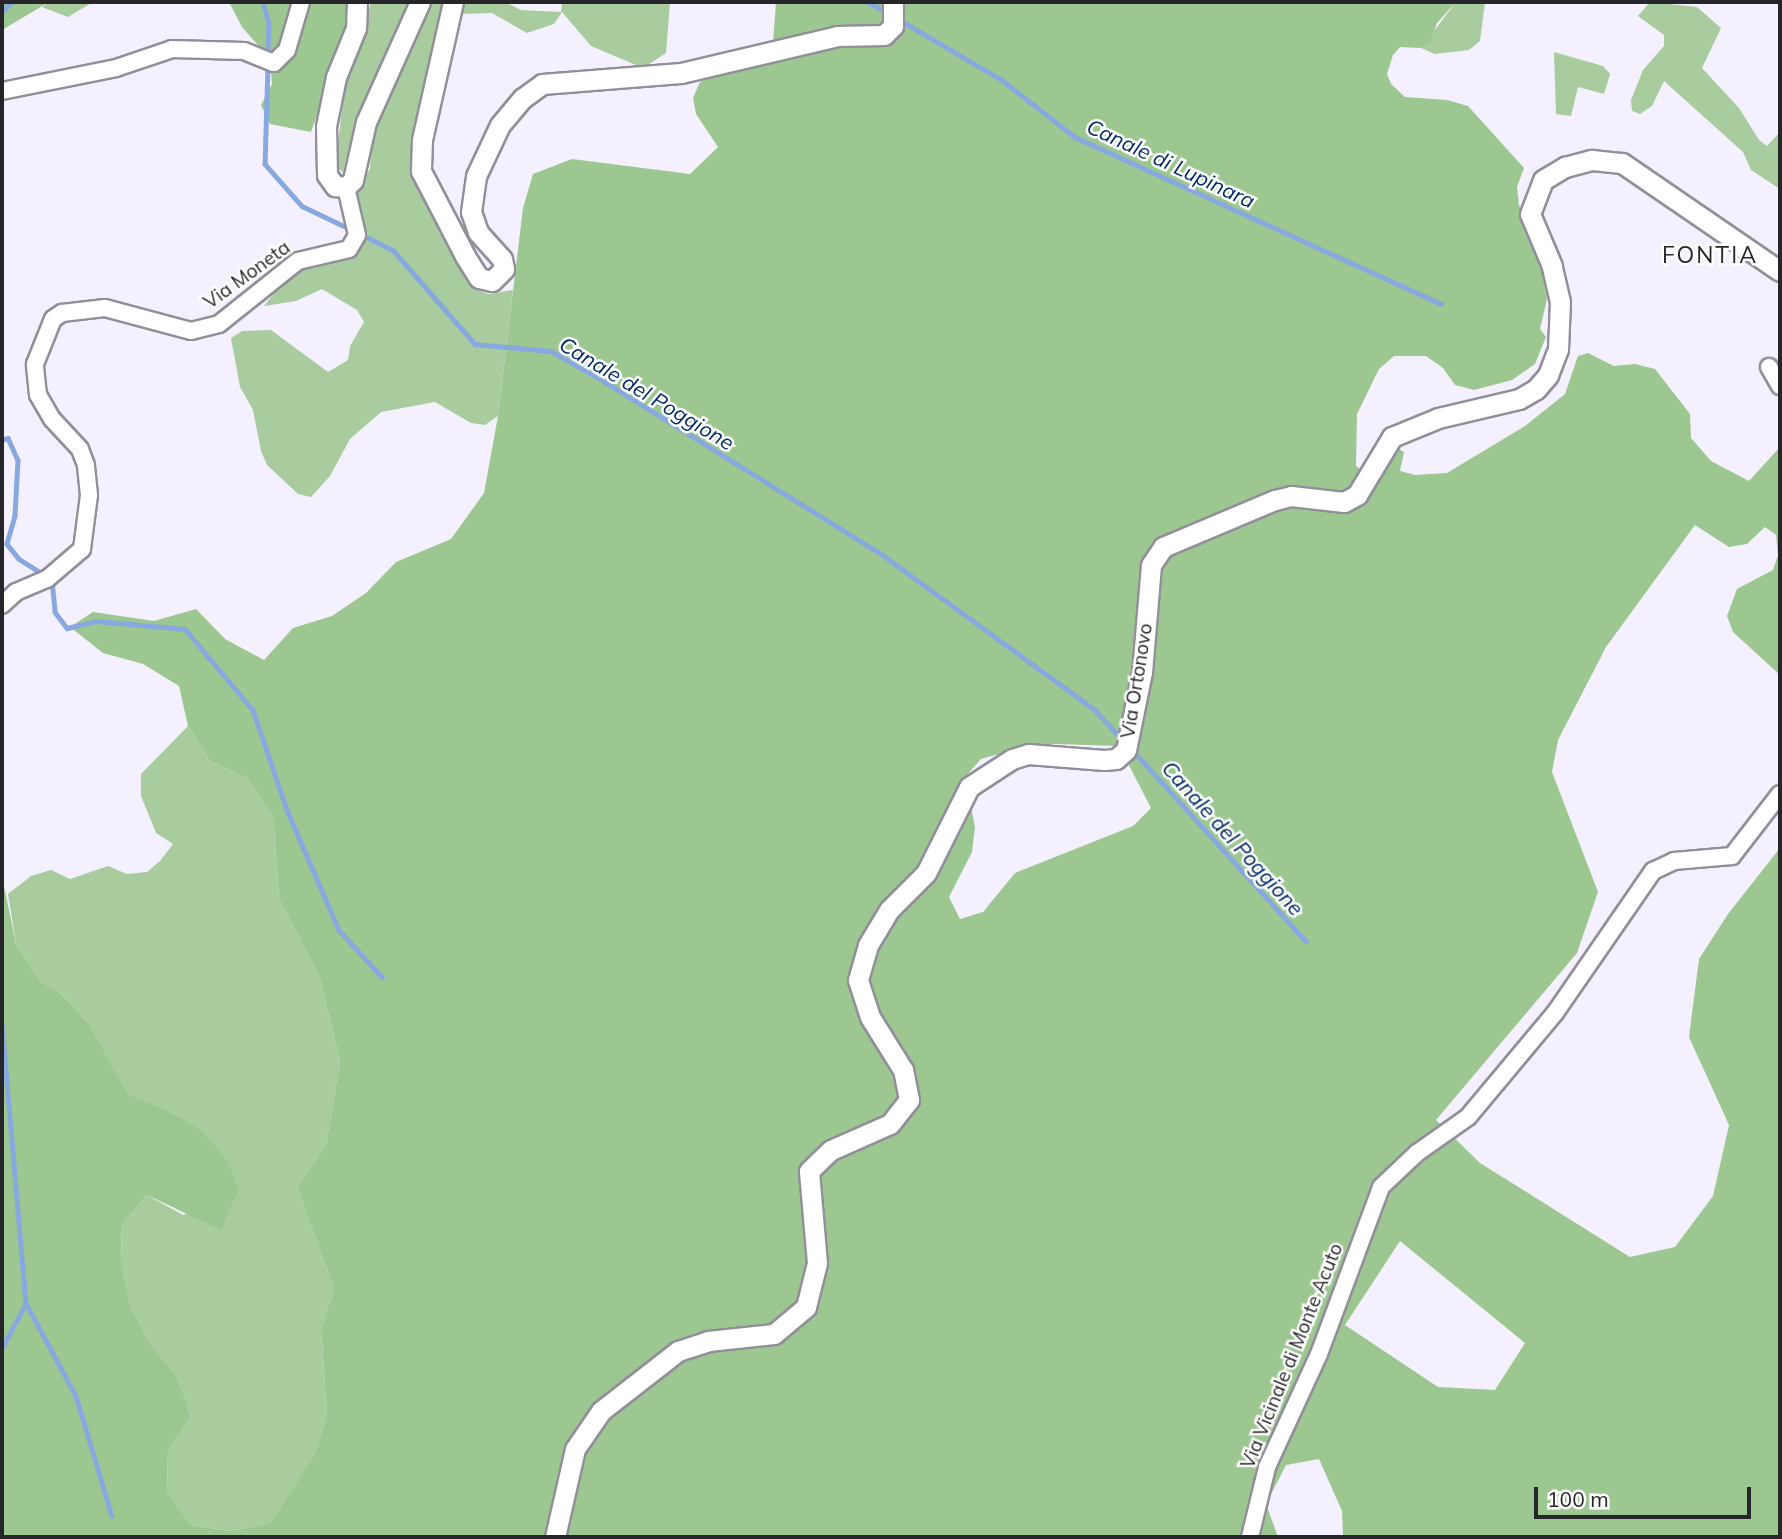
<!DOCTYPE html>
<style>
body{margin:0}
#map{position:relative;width:1782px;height:1539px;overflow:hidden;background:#f4f0fe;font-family:Mulish,sans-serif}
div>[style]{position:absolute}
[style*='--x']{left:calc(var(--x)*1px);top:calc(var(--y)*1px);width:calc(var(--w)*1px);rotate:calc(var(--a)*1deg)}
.green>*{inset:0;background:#a8cc9d}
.forest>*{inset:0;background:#9dc790}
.stream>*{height:4.5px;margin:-2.25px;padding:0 2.25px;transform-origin:2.25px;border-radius:2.25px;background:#88a9df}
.roads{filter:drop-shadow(2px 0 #928f9b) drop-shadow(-2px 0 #928f9b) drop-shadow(0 2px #928f9b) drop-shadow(0 -2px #928f9b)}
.minor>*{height:16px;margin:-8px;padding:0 8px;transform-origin:8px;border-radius:8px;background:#fff}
.tertiary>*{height:19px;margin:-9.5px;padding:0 9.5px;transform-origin:9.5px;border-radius:9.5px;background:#fff}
span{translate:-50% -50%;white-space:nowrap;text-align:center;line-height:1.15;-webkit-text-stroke:5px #fff;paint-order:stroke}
.street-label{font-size:19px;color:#26252a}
.water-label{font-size:21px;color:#022a69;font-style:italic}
.quarter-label{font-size:23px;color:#26252a;letter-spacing:2px}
.frame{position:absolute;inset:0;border:4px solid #26252a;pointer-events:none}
.scale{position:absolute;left:1534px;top:1487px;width:217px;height:32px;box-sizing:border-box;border:4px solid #26252a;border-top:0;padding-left:9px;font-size:21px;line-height:24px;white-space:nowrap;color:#26252a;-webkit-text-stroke:5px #fff;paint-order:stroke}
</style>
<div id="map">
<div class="green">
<i style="clip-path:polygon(49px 2px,93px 2px,68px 17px,42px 7px)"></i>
<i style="clip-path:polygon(371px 2px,409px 2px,354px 127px,343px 172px,335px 167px,344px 94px)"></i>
<i style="clip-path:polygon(429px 2px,442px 3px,415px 125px,413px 159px,438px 226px,475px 289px,488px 294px,513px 290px,498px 416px,485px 425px,471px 423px,435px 402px,381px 412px,350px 439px,330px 476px,311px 497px,298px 494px,267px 465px,261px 451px,253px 410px,240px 387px,231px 338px,242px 331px,271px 330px,328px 372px,348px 360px,350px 346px,364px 322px,357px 310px,322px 289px,296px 301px,264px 306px,290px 273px,342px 259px,354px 252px,352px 197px,370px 169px,372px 124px)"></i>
<i style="clip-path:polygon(459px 2px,505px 2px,521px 10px,561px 12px,562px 2px,670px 2px,666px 53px,643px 68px,591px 46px,562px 12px,554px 24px,527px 33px,492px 13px,458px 14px)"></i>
<i style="clip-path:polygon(1456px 2px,1485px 2px,1480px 41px,1469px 50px,1435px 54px,1421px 48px)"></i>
<i style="clip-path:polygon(1650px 2px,1697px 7px,1721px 28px,1702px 68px,1739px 108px,1759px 140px,1767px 146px,1780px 132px,1780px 189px,1751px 170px,1743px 152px,1664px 81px,1652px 106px,1640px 114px,1632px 111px,1631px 100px,1643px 70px,1664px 46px,1664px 35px,1638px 16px)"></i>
<i style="clip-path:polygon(1554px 52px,1603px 66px,1610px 74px,1604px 94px,1578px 87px,1571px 116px,1556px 114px)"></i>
<i style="clip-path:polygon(188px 726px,210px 761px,248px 779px,273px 816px,279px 899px,319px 976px,340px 1061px,326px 1145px,297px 1187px,334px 1289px,321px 1329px,327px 1414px,315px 1453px,270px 1523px,230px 1531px,191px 1525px,167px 1491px,168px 1451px,191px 1416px,178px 1378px,150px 1343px,131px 1307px,122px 1267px,121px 1226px,147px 1195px,183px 1215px,239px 1189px,228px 1162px,201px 1129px,166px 1109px,128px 1096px,89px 1023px,60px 993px,40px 981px,16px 944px,8px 894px,31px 876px,51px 870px,70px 879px,108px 866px,127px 874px,147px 872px,160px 861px,173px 844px,156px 833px,141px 796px,141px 774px)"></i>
</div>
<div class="forest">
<i style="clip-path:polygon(2px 2px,49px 2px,2px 30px)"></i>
<i style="clip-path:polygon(229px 2px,350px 2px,345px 36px,311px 132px,270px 124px,261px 105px,272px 84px,270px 59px,242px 27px)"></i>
<i style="clip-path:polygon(evenodd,776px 2px,1456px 2px,1437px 23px,1430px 42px,1421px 48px,1400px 47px,1393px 55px,1387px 74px,1391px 84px,1405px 97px,1447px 100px,1468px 106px,1524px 168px,1517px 187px,1519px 205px,1540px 254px,1547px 299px,1540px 329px,1546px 337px,1535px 364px,1512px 380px,1474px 390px,1455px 385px,1443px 368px,1426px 356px,1394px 356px,1379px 369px,1357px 414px,1356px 466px,1364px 472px,1395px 447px,1404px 452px,1400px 471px,1415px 475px,1447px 473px,1525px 426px,1565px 394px,1578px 356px,1588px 353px,1614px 366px,1635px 364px,1655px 369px,1690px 414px,1691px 438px,1711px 461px,1749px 481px,1780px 447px,1780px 675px,1733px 632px,1727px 616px,1737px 589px,1773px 570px,1778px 555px,1776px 535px,1765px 527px,1747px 544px,1729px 547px,1695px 525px,1606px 647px,1558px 740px,1552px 772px,1598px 892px,1577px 953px,1436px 1120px,1480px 1163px,1630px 1257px,1675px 1247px,1713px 1196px,1729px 1125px,1689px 1037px,1699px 959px,1728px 914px,1780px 848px,1780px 1537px,1343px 1537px,1342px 1511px,1319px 1459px,1286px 1465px,1266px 1504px,1278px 1537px,2px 1537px,2px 876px,16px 944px,40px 981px,60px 993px,89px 1023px,128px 1095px,166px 1109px,201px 1129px,228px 1161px,239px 1189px,221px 1230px,147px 1195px,121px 1226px,122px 1267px,131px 1307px,150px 1343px,178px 1378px,191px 1416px,168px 1451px,167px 1491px,191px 1525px,230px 1531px,270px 1523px,315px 1453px,327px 1414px,321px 1329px,334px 1289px,297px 1187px,326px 1145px,340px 1061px,319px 976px,279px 899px,273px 816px,248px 779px,210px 761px,188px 726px,179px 686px,143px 664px,103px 653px,70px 627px,93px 612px,154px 621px,196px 609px,225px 639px,264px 660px,293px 628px,332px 616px,366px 593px,396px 562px,451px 539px,484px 493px,498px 416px,523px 208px,533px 174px,572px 159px,690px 174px,718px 147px,696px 114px,693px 98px,700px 82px,766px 57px,773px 43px,776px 2px,1056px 744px,1119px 746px,1151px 808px,1133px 826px,1015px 873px,983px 912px,960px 919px,949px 897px,972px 852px,975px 827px,965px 777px,981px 759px,1030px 745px,1056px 744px,776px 2px,1400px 1241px,1525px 1343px,1495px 1390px,1438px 1387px,1345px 1325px,1400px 1241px)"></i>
</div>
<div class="stream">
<i style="--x:263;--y:2;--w:22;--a:74"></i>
<i style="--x:269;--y:23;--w:34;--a:92"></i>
<i style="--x:868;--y:2;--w:23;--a:29"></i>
<i style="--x:2;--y:11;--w:13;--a:-42"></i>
<i style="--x:898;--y:19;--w:121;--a:30.4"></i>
<i style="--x:1002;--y:80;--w:93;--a:38"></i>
<i style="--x:1075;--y:137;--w:402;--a:24.5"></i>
<i style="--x:268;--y:65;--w:99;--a:91.7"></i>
<i style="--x:265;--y:164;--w:56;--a:48.6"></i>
<i style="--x:302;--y:206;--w:53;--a:25.6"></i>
<i style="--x:361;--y:234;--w:36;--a:27"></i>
<i style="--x:393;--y:250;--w:125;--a:48.9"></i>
<i style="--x:475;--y:344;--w:76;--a:5.3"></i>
<i style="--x:551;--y:351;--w:53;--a:29.5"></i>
<i style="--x:597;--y:377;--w:333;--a:31.9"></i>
<i style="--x:880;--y:553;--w:266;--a:36.1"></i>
<i style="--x:1095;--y:710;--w:34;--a:47"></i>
<i style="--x:2;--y:440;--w:6;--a:-18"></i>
<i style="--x:8;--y:438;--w:24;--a:66"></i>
<i style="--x:18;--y:460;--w:56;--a:93.1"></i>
<i style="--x:15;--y:516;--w:29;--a:106"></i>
<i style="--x:7;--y:544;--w:19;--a:51"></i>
<i style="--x:19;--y:559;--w:31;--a:32"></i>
<i style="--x:52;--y:581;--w:31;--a:84"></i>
<i style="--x:55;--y:612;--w:20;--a:53"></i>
<i style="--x:67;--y:628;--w:31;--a:-13"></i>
<i style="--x:97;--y:621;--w:88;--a:5.2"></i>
<i style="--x:185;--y:629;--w:106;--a:50"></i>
<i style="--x:253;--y:710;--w:106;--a:71.2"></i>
<i style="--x:287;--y:810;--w:131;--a:66.6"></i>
<i style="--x:339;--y:930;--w:64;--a:47.5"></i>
<i style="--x:1138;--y:756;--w:250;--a:47.8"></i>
<i style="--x:2;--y:1024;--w:281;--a:85.1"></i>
<i style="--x:26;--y:1304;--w:51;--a:118.1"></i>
<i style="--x:27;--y:1305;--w:103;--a:61.7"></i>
<i style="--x:76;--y:1396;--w:125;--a:73.3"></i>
</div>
<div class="roads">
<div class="minor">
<i style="--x:2;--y:91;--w:116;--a:-11.4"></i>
<i style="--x:116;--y:68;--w:59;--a:-18.7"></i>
<i style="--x:172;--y:49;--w:72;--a:1.6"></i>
<i style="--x:244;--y:51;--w:32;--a:22"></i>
<i style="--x:274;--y:63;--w:18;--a:-45"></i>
<i style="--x:287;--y:50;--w:50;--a:-73.7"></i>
<i style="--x:1769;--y:367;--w:22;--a:60"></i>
<i style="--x:2;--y:605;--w:19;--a:-43"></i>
<i style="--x:16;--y:592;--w:34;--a:-23"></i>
<i style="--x:47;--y:579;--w:46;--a:-40.6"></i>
<i style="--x:82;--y:549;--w:54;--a:-82.6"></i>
<i style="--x:89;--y:495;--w:30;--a:-96"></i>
<i style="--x:86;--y:465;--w:17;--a:-111"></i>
<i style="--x:80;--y:449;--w:41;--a:-133"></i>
<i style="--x:52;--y:419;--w:28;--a:-120"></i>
<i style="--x:38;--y:395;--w:31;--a:-96"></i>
<i style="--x:35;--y:364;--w:48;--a:-68.2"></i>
<i style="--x:53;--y:319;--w:11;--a:-34"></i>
<i style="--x:62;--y:313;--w:43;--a:-6.6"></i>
<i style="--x:105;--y:308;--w:89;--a:15"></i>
<i style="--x:191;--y:331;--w:29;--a:-14"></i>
<i style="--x:219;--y:324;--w:101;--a:-38.6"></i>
<i style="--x:298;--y:261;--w:52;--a:-13.2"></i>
<i style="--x:349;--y:249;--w:16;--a:-60"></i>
<i style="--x:357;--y:235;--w:49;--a:-102.9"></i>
<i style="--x:1250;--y:1537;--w:72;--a:-76.3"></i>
<i style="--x:1267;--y:1467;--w:124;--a:-65.3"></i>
<i style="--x:1319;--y:1354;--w:178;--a:-69.6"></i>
<i style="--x:1381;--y:1187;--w:50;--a:-43.4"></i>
<i style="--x:1417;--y:1153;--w:62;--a:-35.2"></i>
<i style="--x:1468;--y:1117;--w:136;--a:-50.1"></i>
<i style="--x:1555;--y:1013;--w:173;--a:-55.4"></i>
<i style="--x:1653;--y:871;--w:23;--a:-25"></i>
<i style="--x:1674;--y:861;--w:58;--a:-4.9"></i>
<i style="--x:1732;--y:856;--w:78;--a:-52.3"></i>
</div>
<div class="tertiary">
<i style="--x:357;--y:2;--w:26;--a:92"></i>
<i style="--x:356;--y:28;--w:53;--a:112.2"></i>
<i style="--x:336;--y:77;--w:50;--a:101.5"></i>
<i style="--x:326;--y:126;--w:49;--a:88.8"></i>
<i style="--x:327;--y:175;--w:14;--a:54"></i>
<i style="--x:335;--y:186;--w:11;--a:5"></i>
<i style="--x:346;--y:187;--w:10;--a:-45"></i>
<i style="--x:353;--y:180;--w:59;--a:-77.4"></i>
<i style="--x:366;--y:122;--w:132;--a:-65.8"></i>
<i style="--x:453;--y:2;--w:141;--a:102.7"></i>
<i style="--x:422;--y:140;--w:31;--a:92"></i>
<i style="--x:421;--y:171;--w:96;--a:62.6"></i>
<i style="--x:465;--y:256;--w:26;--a:58"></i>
<i style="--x:479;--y:278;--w:13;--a:13"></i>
<i style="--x:492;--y:281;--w:17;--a:-45"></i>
<i style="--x:504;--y:269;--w:10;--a:-101"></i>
<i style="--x:502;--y:259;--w:36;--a:-132"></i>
<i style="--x:478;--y:232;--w:21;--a:-109"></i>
<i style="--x:471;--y:212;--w:36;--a:-82"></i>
<i style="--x:476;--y:176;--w:56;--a:-64.8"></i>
<i style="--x:500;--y:125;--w:35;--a:-50"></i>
<i style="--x:523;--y:98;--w:24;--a:-36"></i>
<i style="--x:542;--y:84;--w:139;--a:-4.5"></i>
<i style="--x:681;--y:73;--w:160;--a:-13.3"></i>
<i style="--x:837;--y:36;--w:47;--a:-1.2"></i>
<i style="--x:884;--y:35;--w:13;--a:-45"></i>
<i style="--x:893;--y:26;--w:24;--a:-90"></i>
<i style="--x:555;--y:1537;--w:90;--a:-77.2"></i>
<i style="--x:575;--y:1449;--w:46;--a:-55.6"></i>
<i style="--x:601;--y:1411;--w:98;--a:-37.9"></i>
<i style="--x:678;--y:1351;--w:32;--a:-18"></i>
<i style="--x:708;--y:1341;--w:66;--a:-6.1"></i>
<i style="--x:774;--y:1334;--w:42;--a:-40.2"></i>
<i style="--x:806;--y:1307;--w:45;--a:-76"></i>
<i style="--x:817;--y:1263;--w:92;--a:-95"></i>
<i style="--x:809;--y:1171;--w:30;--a:-44"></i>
<i style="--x:831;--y:1150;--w:64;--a:-23.8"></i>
<i style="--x:890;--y:1124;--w:31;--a:-52"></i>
<i style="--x:909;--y:1100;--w:31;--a:-101"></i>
<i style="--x:903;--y:1070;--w:62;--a:-121.9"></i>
<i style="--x:870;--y:1017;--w:39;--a:-108"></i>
<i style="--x:858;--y:980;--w:36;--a:-74"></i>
<i style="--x:868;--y:945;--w:41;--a:-59"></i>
<i style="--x:889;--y:910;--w:52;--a:-45"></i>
<i style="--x:926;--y:873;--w:96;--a:-63.4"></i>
<i style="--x:969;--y:787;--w:51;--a:-33.1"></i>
<i style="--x:1012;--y:759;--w:17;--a:-17"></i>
<i style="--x:1028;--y:754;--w:76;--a:4.5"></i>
<i style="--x:1104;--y:760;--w:12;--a:-5"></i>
<i style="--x:1116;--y:759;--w:13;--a:-42"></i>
<i style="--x:1126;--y:750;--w:80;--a:-78.4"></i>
<i style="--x:1142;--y:672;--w:107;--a:-85.2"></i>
<i style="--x:1151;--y:565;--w:22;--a:-56"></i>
<i style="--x:1163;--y:547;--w:121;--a:-22.8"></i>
<i style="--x:1275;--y:500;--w:16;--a:-14"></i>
<i style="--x:1291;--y:496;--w:53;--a:6.5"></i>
<i style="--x:1344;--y:502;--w:15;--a:-28"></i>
<i style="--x:1357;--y:495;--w:68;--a:-58.9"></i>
<i style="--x:1392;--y:437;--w:50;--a:-22.4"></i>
<i style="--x:1438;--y:418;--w:83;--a:-13.2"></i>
<i style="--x:1519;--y:399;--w:20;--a:-30"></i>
<i style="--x:1536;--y:389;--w:18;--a:-49"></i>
<i style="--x:1548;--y:375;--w:28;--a:-69"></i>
<i style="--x:1558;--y:349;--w:47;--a:-87.6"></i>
<i style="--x:1560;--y:302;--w:37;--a:-103"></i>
<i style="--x:1552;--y:266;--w:56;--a:-112.9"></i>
<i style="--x:1530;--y:214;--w:36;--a:-69"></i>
<i style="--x:1543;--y:180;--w:26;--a:-31"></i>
<i style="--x:1565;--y:167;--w:28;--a:-15"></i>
<i style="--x:1592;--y:160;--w:30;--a:6"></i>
<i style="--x:1622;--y:163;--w:191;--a:34.4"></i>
</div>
</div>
<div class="street-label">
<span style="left:247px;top:275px;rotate:-36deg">Via Moneta</span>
<span style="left:1137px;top:681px;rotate:-81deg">Via Ortonovo</span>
<span style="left:1292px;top:1356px;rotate:-68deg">Via Vicinale di Monte Acuto</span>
</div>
<div class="water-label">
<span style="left:1171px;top:163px;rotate:25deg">Canale di Lupinara</span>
<span style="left:647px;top:393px;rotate:31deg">Canale del Poggione</span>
<span style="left:1233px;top:838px;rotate:48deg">Canale del Poggione</span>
</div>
<div class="quarter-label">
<span style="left:1710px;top:255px">FONTIA</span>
</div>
<div class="frame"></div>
<div class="scale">100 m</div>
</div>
